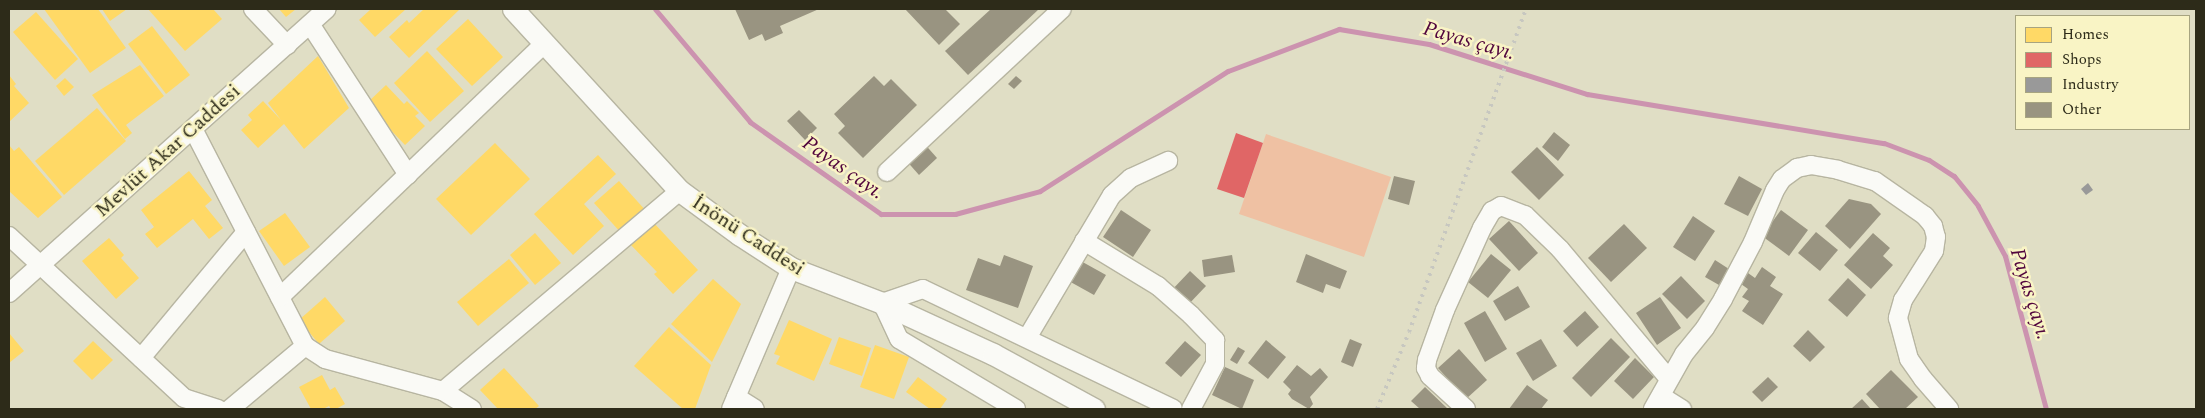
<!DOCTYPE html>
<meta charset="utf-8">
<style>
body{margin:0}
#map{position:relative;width:2205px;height:418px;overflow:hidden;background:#e0dec5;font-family:Spectral,serif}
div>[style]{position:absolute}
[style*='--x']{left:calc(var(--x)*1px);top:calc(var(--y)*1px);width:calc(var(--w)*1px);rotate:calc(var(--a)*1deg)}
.green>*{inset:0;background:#efc1a3}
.homes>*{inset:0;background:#ffd966}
.shops>*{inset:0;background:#e06666}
.industry>*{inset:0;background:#999}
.stream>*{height:5px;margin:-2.5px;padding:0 2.5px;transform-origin:2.5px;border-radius:2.5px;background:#cc93af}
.building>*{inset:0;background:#999481}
.roads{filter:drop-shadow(1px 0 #b7b5a1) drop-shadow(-1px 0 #b7b5a1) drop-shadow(0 1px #b7b5a1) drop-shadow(0 -1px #b7b5a1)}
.minor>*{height:18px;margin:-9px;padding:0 9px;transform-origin:9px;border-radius:9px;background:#fafaf6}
.major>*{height:21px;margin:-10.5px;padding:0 10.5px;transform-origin:10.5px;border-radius:10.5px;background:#fafaf6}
.rail>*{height:4px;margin-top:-2px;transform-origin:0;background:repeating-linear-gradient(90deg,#c7c7c0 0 2.5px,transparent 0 7.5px)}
span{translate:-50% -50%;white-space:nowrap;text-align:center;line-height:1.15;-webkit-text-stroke:5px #f9f4c5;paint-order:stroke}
.street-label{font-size:20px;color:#2d2b19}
.water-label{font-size:21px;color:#51053d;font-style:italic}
.frame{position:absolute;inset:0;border:10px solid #2d2b19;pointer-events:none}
.legend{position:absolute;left:2015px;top:15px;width:175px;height:115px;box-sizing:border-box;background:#f9f4c5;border:1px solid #a7a480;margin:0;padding:6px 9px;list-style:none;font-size:15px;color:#2d2b19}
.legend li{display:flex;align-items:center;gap:10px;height:25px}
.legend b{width:25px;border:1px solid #a7a480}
</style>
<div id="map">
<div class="green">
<i style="clip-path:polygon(1266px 134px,1391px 177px,1364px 257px,1239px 214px)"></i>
</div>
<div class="homes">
<i style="clip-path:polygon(44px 9px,98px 9px,126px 48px,90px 73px)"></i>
<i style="clip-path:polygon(102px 9px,127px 9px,110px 21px)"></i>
<i style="clip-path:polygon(148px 9px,213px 9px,222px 19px,185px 51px)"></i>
<i style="clip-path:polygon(279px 9px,296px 9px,286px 17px)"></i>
<i style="clip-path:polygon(371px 9px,406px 9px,375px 37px,359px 20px)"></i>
<i style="clip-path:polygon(424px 9px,459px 10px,409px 58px,389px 37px,407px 20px,409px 23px)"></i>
<i style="clip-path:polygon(36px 12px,78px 59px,55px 80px,13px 32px)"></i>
<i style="clip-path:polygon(468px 19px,503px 57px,472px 86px,436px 49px)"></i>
<i style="clip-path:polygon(152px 26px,190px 75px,166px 94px,128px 44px)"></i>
<i style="clip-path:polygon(427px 51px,464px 91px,430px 122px,394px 83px)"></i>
<i style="clip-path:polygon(318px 56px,349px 108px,304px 149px,284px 124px,258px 148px,241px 130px,252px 120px,248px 115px,263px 101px,281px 120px,268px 103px)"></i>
<i style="clip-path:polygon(140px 65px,164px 96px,126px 125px,132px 133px,125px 139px,92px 95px)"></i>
<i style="clip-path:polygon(9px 75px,16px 84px,14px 86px,29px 103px,9px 122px)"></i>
<i style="clip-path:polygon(65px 78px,74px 87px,64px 96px,56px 86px)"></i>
<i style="clip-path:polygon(386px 85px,404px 104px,407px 101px,419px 113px,415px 116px,425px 126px,405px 145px,366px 104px)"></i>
<i style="clip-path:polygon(97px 108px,126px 141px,64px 195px,35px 161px)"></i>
<i style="clip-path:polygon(495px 143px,530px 179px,471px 235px,436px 199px)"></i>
<i style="clip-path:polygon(9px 145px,14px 151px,19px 147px,62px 197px,38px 218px,9px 191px)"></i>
<i style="clip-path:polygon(598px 155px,616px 174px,584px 204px,604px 226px,573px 255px,534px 214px)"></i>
<i style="clip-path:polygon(189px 171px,212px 200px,205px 206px,223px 228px,209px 239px,193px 219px,157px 248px,145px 234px,154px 227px,141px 210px)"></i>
<i style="clip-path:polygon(619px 181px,647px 212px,622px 234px,594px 203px)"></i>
<i style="clip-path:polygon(285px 213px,310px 247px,284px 266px,259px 231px)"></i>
<i style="clip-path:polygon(652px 221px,698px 270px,673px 294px,654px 274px,657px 272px,629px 243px)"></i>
<i style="clip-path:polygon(535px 233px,561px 263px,535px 285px,510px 255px)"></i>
<i style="clip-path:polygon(109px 238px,124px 255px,121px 258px,139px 278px,116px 299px,82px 261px)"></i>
<i style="clip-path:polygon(509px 259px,529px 283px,478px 326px,457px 302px)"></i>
<i style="clip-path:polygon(713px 279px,741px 304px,712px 362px,671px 324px)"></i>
<i style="clip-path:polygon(325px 297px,345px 321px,319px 344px,299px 320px)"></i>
<i style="clip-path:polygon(789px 320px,832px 339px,814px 381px,776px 364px,780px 356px,774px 354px)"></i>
<i style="clip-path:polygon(669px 327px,711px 365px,695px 409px,683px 409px,634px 366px)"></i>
<i style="clip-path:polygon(9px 333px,24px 351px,9px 363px)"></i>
<i style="clip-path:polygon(839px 337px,871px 348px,862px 376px,829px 364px)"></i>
<i style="clip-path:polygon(93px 341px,113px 360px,92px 380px,73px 361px)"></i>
<i style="clip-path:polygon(875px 345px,909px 357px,894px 399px,860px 387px)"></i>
<i style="clip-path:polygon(504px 368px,539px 406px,535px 409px,498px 409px,480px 390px)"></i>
<i style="clip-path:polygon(322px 375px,330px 390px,335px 387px,345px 404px,336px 409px,331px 409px,329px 406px,323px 409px,311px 409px,299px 387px)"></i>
<i style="clip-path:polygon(918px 377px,947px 399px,940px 409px,930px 409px,906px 392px)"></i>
</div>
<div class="shops">
<i style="clip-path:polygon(1236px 133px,1263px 143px,1244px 198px,1217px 189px)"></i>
</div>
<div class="industry">
<i style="clip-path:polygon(2088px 183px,2093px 190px,2086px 195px,2081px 189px)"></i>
</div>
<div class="stream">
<i style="--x:655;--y:9;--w:148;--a:49.9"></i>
<i style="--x:750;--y:122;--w:160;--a:35.1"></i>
<i style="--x:881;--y:214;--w:74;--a:0"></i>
<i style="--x:955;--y:214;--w:88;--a:-15.1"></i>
<i style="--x:1040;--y:191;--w:223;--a:-32.6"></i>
<i style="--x:1228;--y:71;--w:119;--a:-20.7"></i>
<i style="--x:1339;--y:29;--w:91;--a:9.5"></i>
<i style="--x:1429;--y:44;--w:166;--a:17.6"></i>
<i style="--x:1587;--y:94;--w:301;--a:9.4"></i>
<i style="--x:1884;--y:143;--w:48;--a:20.7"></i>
<i style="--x:1929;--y:160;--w:30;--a:33"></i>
<i style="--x:1954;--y:176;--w:38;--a:51"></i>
<i style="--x:1978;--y:206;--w:57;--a:61.6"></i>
<i style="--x:2005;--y:256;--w:158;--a:75"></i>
</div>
<div class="building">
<i style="clip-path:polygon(735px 9px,819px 9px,780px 26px,783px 33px,765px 41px,762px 34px,749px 40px)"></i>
<i style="clip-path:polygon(905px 9px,945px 9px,960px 24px,939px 45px)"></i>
<i style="clip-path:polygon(991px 9px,1039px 9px,968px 75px,945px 51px)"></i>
<i style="clip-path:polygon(874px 76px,884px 86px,891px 79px,917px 105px,863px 158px,838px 133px,845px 126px,834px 114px)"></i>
<i style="clip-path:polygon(1016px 76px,1022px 81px,1014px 89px,1008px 84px)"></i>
<i style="clip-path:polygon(799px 110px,817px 128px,805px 140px,787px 121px)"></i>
<i style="clip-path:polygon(1554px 132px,1570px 145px,1558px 161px,1542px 147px)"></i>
<i style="clip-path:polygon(922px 141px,937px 158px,919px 175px,904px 158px)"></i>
<i style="clip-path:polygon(1537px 147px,1564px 175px,1539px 200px,1511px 172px)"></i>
<i style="clip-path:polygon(1394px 176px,1415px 181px,1409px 205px,1388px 199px)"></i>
<i style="clip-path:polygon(1739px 176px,1762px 189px,1748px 216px,1724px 204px)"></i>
<i style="clip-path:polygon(1849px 199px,1871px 204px,1881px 214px,1850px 249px,1825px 226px)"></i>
<i style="clip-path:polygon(1121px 210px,1151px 230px,1133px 257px,1103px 237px)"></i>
<i style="clip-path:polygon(1781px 210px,1808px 230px,1789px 256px,1762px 236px)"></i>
<i style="clip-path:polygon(1693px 216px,1715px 231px,1695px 261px,1673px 247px)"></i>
<i style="clip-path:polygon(1509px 221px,1538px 253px,1519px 271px,1489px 239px)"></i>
<i style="clip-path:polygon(1624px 224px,1647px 248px,1611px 282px,1588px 258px)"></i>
<i style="clip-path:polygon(1816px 232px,1838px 250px,1820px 271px,1798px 253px)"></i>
<i style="clip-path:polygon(1873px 233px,1890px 248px,1883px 256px,1893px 265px,1871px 289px,1844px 265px)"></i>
<i style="clip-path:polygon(1306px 254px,1347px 271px,1340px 289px,1326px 284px,1323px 293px,1296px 282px)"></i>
<i style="clip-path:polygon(1491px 254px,1511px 270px,1488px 298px,1468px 282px)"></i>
<i style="clip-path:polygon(1004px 255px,1033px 266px,1018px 308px,966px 290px,978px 258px,1000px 266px)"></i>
<i style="clip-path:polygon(1232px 255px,1235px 272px,1204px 277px,1202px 260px)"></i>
<i style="clip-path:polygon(1079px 260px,1106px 275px,1094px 295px,1067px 280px)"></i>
<i style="clip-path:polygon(1715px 260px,1729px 269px,1719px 285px,1705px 277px)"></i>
<i style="clip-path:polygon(1762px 267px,1776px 277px,1770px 286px,1783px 294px,1763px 325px,1742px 311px,1749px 301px,1742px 297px,1748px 289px,1741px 284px,1748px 273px,1755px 278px)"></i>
<i style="clip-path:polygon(1190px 271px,1206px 286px,1186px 307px,1170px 292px)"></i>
<i style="clip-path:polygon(1681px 276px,1705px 301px,1687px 319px,1662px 294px)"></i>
<i style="clip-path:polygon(1848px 278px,1866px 295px,1847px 317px,1828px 300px)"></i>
<i style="clip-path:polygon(1518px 286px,1530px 307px,1505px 321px,1493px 301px)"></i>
<i style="clip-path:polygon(1660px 297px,1681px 328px,1657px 345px,1636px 313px)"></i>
<i style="clip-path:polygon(1485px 311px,1507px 349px,1485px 362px,1464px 323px)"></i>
<i style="clip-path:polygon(1585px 311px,1599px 327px,1577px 347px,1563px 331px)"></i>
<i style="clip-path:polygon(1808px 330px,1825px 347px,1810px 362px,1793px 346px)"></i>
<i style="clip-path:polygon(1611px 338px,1630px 357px,1591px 397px,1572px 378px)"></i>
<i style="clip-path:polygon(1350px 339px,1362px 344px,1353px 367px,1341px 362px)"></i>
<i style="clip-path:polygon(1541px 339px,1557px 366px,1533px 381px,1516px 353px)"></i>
<i style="clip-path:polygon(1266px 340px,1286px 357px,1268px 379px,1248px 363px)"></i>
<i style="clip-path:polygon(1185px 341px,1201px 355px,1181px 377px,1165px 363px)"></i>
<i style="clip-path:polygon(1238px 347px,1245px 351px,1237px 364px,1230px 360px)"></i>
<i style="clip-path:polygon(1459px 349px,1487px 380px,1466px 399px,1438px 368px)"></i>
<i style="clip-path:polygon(1635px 358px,1654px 377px,1633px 399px,1614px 381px)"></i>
<i style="clip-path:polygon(1297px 365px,1311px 376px,1320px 368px,1328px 377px,1310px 397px,1313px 404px,1309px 409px,1292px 399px,1288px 394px,1291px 390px,1283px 382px)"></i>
<i style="clip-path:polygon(1225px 367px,1254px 380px,1242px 409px,1212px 395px)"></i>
<i style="clip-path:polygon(1891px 370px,1918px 397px,1905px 409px,1880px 409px,1866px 394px)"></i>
<i style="clip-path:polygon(1768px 377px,1778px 387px,1762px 402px,1752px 392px)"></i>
<i style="clip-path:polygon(1527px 385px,1548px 400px,1541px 409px,1509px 409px)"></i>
<i style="clip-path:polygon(1425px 387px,1448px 409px,1420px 409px,1411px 401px)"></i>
<i style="clip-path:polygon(1862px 399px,1871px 409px,1851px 409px)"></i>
</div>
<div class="roads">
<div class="minor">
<i style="--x:253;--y:9;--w:50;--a:46.6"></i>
<i style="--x:310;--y:24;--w:180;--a:57"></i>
<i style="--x:193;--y:129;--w:244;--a:62.7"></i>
<i style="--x:305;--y:346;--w:24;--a:33"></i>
<i style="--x:325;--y:359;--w:122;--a:15.2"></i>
<i style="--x:443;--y:391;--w:34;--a:32"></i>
<i style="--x:887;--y:172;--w:239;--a:-43"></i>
<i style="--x:9;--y:236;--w:238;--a:42.8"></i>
<i style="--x:184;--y:398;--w:36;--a:18"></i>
<i style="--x:1084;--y:241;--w:87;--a:31.3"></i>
<i style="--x:1158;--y:286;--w:44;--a:41.3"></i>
<i style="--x:1191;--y:315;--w:35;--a:46"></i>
<i style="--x:1215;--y:340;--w:24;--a:90"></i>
<i style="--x:1215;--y:364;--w:51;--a:118.1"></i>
<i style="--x:9;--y:293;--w:426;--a:-41.8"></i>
<i style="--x:280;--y:297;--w:366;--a:-43.8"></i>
<i style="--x:1027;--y:338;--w:166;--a:-59.3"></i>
<i style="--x:1112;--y:195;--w:25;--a:-42"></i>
<i style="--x:1131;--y:178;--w:41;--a:-24.7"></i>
<i style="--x:141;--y:358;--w:164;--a:-50.2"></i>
<i style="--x:443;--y:391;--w:310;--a:-40.2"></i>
<i style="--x:1661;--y:396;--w:25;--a:32"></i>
<i style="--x:736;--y:397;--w:22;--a:32"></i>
<i style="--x:230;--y:409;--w:98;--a:-40"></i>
<i style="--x:731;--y:409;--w:153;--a:-66.9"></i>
<i style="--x:1016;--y:409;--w:136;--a:-149.1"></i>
<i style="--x:899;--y:339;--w:40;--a:-115"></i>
<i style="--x:882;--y:303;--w:43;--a:-18.9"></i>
<i style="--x:923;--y:289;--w:277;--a:25.6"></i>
<i style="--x:1466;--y:409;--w:49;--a:-137.5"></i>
<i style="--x:1430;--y:376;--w:9;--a:-117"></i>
<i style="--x:1426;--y:368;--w:8;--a:-83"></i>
<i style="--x:1427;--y:360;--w:53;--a:-70.2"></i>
<i style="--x:1445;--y:310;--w:90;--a:-65.7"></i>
<i style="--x:1482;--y:228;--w:20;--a:-60"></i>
<i style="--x:1492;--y:211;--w:10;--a:-29"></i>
<i style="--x:1501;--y:206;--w:26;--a:21"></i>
<i style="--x:1525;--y:215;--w:49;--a:44.2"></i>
<i style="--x:1560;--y:249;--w:170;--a:50"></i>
<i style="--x:1653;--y:409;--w:63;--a:-60.6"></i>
<i style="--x:1684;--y:354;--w:33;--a:-51"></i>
<i style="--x:1705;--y:328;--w:34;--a:-58"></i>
<i style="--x:1723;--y:299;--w:64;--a:-62.2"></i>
<i style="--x:1753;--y:242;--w:56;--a:-67.1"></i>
<i style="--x:1775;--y:190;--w:13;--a:-58"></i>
<i style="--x:1782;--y:179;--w:19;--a:-36"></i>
<i style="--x:1797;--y:168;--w:14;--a:-12"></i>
<i style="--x:1811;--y:165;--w:27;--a:10"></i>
<i style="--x:1838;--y:170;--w:39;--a:17"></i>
<i style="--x:1875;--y:181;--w:61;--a:35"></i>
<i style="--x:1925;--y:216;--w:13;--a:51"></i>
<i style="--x:1933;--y:226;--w:11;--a:75"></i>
<i style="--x:1936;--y:237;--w:14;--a:98"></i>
<i style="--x:1934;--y:251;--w:58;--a:122.3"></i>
<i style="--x:1903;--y:300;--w:19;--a:106"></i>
<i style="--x:1898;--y:318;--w:42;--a:75"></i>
<i style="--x:1909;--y:359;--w:24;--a:55"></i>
<i style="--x:1923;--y:379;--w:40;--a:49"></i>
</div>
<div class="major">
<i style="--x:513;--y:9;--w:247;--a:47.5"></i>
<i style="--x:680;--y:191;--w:74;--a:36.3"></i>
<i style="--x:740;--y:235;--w:61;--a:32.9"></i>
<i style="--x:791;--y:268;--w:97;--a:21"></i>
<i style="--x:882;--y:303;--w:122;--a:24.7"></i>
<i style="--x:993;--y:354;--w:115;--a:28.6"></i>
</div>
</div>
<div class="rail">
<i style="--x:1377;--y:409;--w:83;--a:-67.4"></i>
<i style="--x:1409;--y:332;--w:344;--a:-70.1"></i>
</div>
<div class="street-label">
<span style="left:168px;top:151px;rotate:-42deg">Mevlüt Akar Caddesi</span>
<span style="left:748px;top:236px;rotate:33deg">İnönü Caddesi</span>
</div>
<div class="water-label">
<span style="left:1469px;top:41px;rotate:16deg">Payas çayı.</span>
<span style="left:843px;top:168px;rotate:35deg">Payas çayı.</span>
<span style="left:2030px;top:294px;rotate:73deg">Payas çayı.</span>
</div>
<div class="frame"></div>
<ul class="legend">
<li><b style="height:14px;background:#ffd966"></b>Homes</li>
<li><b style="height:14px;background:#e06666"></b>Shops</li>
<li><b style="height:14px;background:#999"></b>Industry</li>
<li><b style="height:14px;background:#999481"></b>Other</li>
</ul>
</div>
